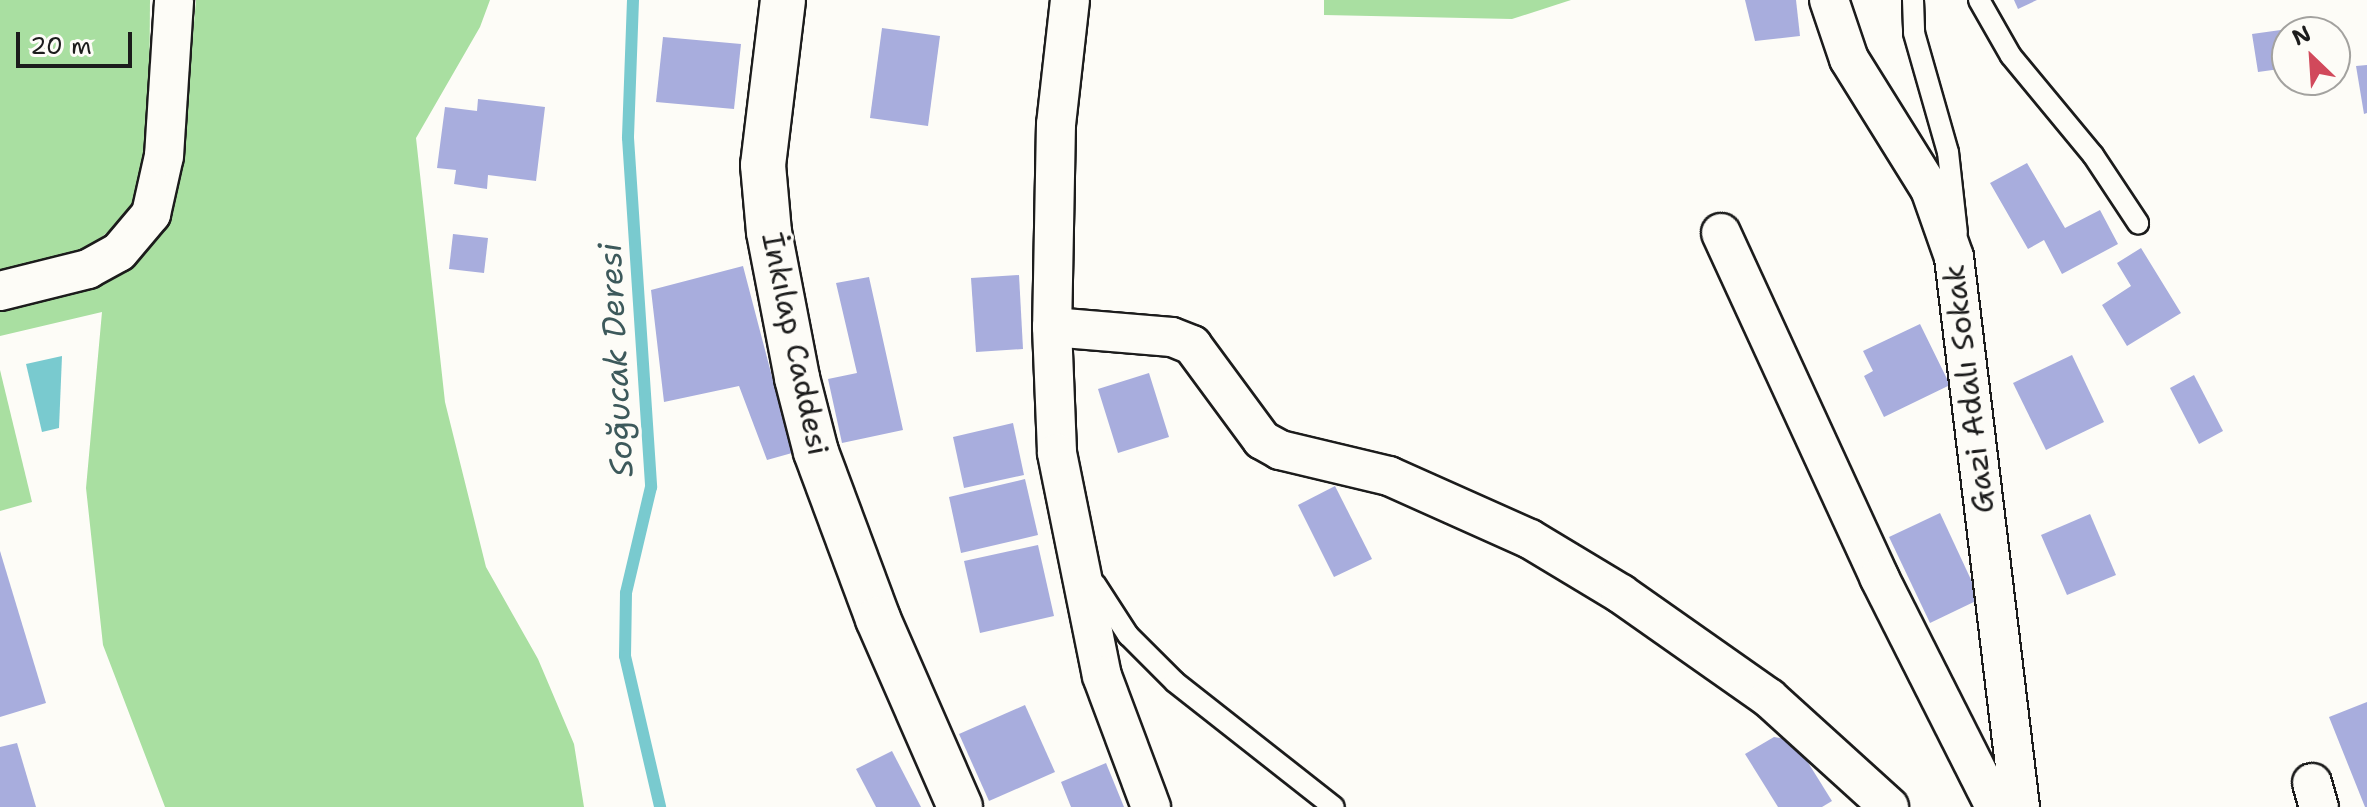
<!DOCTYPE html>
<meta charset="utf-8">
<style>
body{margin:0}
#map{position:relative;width:2367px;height:807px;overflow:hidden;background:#fdfcf7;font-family:"Shantell Sans",sans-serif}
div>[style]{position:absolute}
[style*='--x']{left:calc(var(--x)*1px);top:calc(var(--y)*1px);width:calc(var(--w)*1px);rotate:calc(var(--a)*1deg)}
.green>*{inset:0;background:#a9dfa1}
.water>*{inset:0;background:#79cacf}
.stream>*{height:12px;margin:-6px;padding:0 6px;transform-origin:6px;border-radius:6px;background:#79cacf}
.building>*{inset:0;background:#a8addd}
.roads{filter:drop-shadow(2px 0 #1c1c1c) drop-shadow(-2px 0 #1c1c1c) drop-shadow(0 2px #1c1c1c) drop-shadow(0 -2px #1c1c1c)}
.lane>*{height:20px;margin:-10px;padding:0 10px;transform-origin:10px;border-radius:10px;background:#fdfcf7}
.street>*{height:38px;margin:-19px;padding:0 19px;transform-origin:19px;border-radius:19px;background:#fdfcf7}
.secondary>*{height:44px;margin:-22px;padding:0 22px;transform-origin:22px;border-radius:22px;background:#fdfcf7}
span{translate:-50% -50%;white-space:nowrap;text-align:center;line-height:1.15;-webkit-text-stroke:6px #fdfcf7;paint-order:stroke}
.street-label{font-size:30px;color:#1c1c1c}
.water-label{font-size:32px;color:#3d595b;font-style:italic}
.north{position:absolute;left:2271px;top:16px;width:80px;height:80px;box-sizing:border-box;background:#fdfcf7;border:2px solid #a3a29f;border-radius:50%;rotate:335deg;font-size:22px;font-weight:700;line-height:32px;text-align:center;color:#1c1c1c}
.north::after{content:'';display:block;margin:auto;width:28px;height:36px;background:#d1495b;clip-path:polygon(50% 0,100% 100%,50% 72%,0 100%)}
.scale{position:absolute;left:16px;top:32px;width:116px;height:36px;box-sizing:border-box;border:4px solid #1c1c1c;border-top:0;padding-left:10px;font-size:24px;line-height:28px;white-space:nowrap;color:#1c1c1c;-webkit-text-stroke:6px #fdfcf7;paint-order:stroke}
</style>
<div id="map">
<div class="green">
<i style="clip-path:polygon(0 0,150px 0,149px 124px,142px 189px,120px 222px,87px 249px,0 272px)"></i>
<i style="clip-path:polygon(196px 0,490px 0,480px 27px,416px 138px,445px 402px,486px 567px,538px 659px,574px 744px,584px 807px,165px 807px,103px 645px,86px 488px,102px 312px,0 336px,0 307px,165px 221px,181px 170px)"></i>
<i style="clip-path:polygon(1324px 0,1571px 0,1512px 19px,1324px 15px)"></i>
<i style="clip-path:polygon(0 370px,32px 502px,0 511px)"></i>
</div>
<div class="water">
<i style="clip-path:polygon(62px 356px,59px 428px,42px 432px,26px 364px)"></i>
</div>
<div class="stream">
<i style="--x:633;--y:0;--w:138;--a:92.1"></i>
<i style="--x:628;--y:138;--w:350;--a:86.2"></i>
<i style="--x:651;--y:487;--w:109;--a:103.3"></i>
<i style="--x:626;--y:593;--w:63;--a:90.9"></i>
<i style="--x:625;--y:656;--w:155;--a:76.9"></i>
</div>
<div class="building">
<i style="clip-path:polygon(1745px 0,1796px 0,1800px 36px,1755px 41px)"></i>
<i style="clip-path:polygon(2014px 0,2037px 0,2018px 9px)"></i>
<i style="clip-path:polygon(2302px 27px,2303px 32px,2287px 32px,2287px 68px,2258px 72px,2252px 34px)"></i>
<i style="clip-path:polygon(882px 28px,940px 36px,928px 126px,870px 118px)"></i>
<i style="clip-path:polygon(663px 37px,741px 44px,734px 109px,656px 102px)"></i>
<i style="clip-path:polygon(2367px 65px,2367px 113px,2364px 114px,2356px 66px)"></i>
<i style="clip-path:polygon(478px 99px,545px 107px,536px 181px,488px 175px,487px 189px,454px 184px,456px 170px,437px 168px,445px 107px,477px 111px)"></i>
<i style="clip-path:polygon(2027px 163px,2065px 228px,2100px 210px,2118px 244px,2062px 274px,2044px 240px,2028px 249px,1990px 183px)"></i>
<i style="clip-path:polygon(453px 234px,488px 238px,484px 273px,449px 269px)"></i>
<i style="clip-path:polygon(2141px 248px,2181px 313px,2127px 346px,2102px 305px,2131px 286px,2117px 263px)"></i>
<i style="clip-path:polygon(743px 266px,792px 453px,767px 460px,739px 386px,664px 402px,651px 290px)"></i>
<i style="clip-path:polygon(1019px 275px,1023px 349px,976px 352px,971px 278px)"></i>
<i style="clip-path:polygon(869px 277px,903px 430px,842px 443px,828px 379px,857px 373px,836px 283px)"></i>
<i style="clip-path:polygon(1920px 324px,1950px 385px,1884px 417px,1864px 376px,1873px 371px,1863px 351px)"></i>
<i style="clip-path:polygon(2072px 355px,2104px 422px,2046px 450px,2013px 383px)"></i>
<i style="clip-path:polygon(1149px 373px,1169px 437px,1118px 453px,1098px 389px)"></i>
<i style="clip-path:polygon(2194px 375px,2223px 431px,2199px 444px,2170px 388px)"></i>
<i style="clip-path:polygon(1013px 423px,1024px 475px,964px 488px,953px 437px)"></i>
<i style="clip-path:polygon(1025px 479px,1038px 535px,961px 553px,949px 497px)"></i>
<i style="clip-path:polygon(1335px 486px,1372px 559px,1334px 577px,1298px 505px)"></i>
<i style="clip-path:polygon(1940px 513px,1980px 599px,1930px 623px,1889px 537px)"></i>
<i style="clip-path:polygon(2090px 514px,2116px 575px,2067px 595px,2041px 535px)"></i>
<i style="clip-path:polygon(1038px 545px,1054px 616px,980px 633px,964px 561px)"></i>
<i style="clip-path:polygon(0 551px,46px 703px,0 717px)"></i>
<i style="clip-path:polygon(2367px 702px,2367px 807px,2365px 807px,2329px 717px)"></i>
<i style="clip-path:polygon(1025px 705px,1055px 772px,989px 801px,959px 734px)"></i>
<i style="clip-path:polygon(1774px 737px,1794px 740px,1832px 801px,1822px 807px,1778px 807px,1745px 754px)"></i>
<i style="clip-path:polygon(17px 743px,36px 807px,0 807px,0 747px)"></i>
<i style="clip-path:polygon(892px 751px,921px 807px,876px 807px,856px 769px)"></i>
<i style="clip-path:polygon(1106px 763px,1124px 807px,1071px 807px,1061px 782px)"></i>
</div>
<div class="roads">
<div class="lane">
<i style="--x:1913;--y:0;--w:33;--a:88"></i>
<i style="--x:1914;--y:33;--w:124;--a:74.1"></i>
<i style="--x:1948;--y:152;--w:81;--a:83.7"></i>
<i style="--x:1979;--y:0;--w:64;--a:60.3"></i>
<i style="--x:2011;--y:56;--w:129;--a:50.4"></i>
<i style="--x:2093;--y:155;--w:82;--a:56.5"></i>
<i style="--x:1095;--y:584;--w:61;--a:57.1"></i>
<i style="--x:1128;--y:635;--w:66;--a:45"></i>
<i style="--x:1175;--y:682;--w:202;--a:38.2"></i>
</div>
<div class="street">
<i style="--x:1070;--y:0;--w:125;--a:96.4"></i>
<i style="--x:1056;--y:124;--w:203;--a:91.1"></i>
<i style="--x:1052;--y:327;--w:126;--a:87.7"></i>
<i style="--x:1057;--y:453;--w:227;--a:78.6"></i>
<i style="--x:1102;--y:676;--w:140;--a:69.5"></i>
<i style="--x:1829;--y:0;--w:62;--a:71.3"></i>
<i style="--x:1849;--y:59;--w:153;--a:58.1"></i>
<i style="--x:1930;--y:189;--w:72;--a:70.6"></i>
<i style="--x:1954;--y:257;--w:554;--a:83.16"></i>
<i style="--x:1721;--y:233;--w:379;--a:65.3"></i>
<i style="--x:1879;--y:577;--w:258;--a:63.2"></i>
<i style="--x:0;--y:291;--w:91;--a:-14"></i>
<i style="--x:88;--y:269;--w:35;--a:-29"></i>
<i style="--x:119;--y:252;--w:50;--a:-49.9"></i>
<i style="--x:151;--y:214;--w:59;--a:-77.4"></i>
<i style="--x:164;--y:156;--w:156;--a:-86.3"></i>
<i style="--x:1052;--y:327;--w:120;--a:4.8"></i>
<i style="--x:1172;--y:337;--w:22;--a:22"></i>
<i style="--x:1192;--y:345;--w:118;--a:53.6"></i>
<i style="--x:1262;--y:440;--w:21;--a:29"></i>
<i style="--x:1280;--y:450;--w:112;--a:13.4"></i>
<i style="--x:1389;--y:476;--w:154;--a:24.1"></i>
<i style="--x:1530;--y:539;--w:106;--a:31.1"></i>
<i style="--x:1621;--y:594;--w:181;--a:35.1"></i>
<i style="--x:1769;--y:698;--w:162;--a:42.2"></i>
<i style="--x:2312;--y:783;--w:25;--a:74"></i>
</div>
<div class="secondary">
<i style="--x:783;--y:0;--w:166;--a:96.9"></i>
<i style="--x:763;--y:165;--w:67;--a:84.9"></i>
<i style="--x:769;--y:232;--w:149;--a:79.1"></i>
<i style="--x:797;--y:378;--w:76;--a:75.6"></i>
<i style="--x:816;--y:452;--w:178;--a:69.6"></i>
<i style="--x:878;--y:619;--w:205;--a:66.4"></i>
</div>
</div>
<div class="street-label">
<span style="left:795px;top:344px;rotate:78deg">İnkılap Caddesi</span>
<span style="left:1969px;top:389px;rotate:-97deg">Gazi Adalı Sokak</span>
</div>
<div class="water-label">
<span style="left:616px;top:360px;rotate:-93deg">Soğucak Deresi</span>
</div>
<div class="north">N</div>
<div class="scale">20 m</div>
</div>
